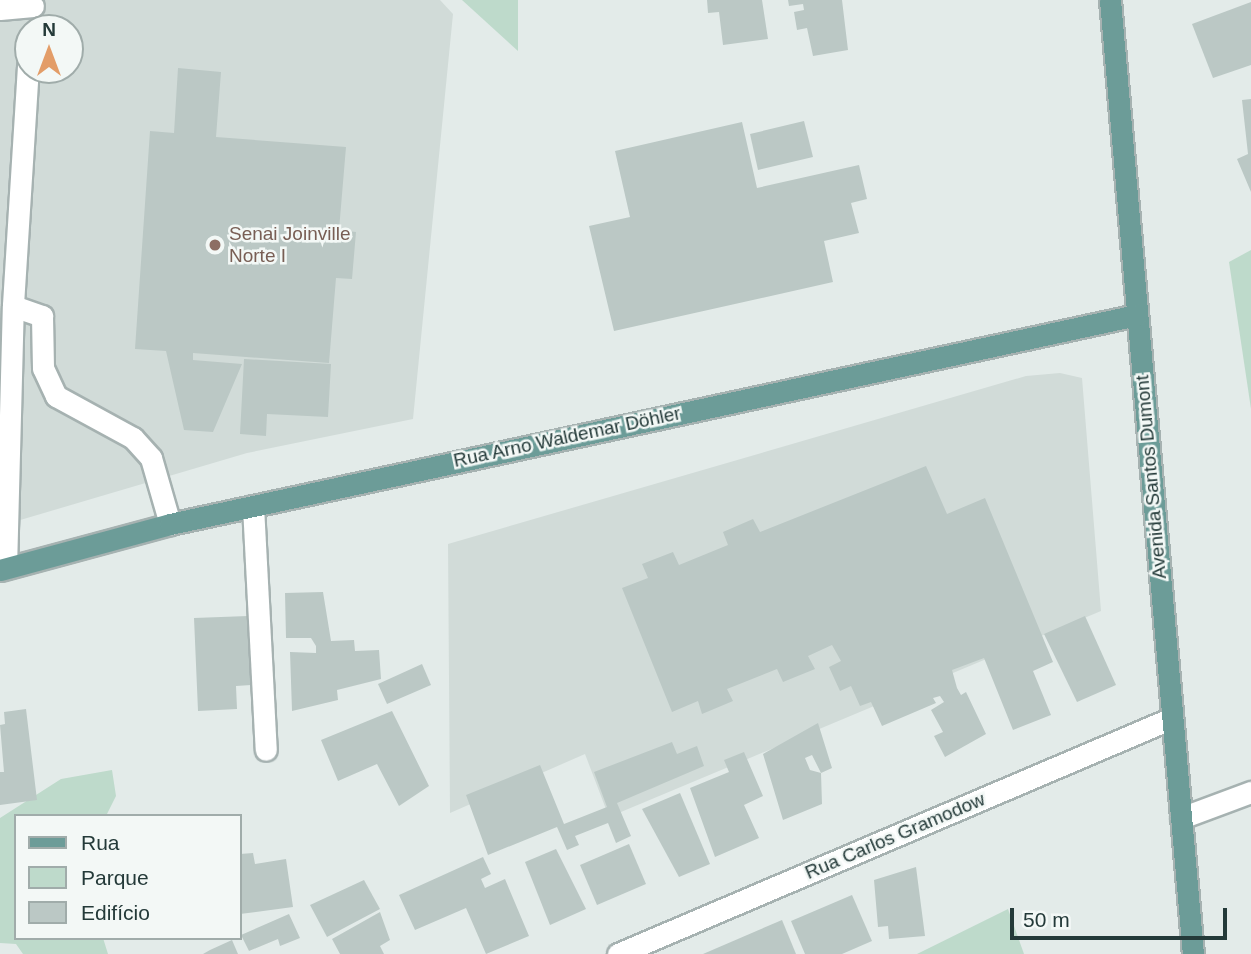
<!DOCTYPE html>
<meta charset="utf-8">
<style>
body{margin:0}
#map{position:relative;width:1251px;height:954px;overflow:hidden;background:#e3ebe9;font-family:Helvetica,sans-serif}
div>[style]{position:absolute}
[style*='--x']{left:calc(var(--x)*1px);top:calc(var(--y)*1px);width:calc(var(--w)*1px);rotate:calc(var(--a)*1deg)}
.built>*{inset:0;background:#d1dbd8}
.green>*{inset:0;background:#bedacb}
.building>*{inset:0;background:#bbc8c5}
.roads{filter:drop-shadow(2px 0 #a6b2b1) drop-shadow(-2px 0 #a6b2b1) drop-shadow(0 2px #a6b2b1) drop-shadow(0 -2px #a6b2b1)}
.minor>*{height:21px;margin:-10.5px;padding:0 10.5px;transform-origin:10.5px;border-radius:10.5px;background:#fff}
.major>*{height:21px;margin:-10.5px;padding:0 10.5px;transform-origin:10.5px;border-radius:10.5px;background:#6c9c98}
.dots>*{width:19px;height:19px;translate:-50% -50%;box-sizing:border-box;border:4px solid #f3f8f6;border-radius:50%}
span{translate:-50% -50%;white-space:nowrap;text-align:center;line-height:1.15;-webkit-text-stroke:5px #f3f8f6;paint-order:stroke}
.education-label{font-size:19px;color:#785e54}
.left{translate:0 -50%;text-align:left}
.street-label{font-size:19px;color:#243a39}
.legend{position:absolute;left:14px;top:814px;width:228px;height:126px;box-sizing:border-box;background:#f3f8f6;border:2px solid #a0acaa;margin:0;padding:9px 12px;list-style:none;font-size:21px;color:#243a39}
.legend li{display:flex;align-items:center;gap:14px;height:35px}
.legend b{width:35px;border:2px solid #a0acaa}
.north{position:absolute;left:14px;top:14px;width:70px;height:70px;box-sizing:border-box;background:#f3f8f6;border:2px solid #a0acaa;border-radius:50%;rotate:0deg;font-size:19px;font-weight:700;line-height:28px;text-align:center;color:#243a39}
.north::after{content:'';display:block;margin:auto;width:24px;height:32px;background:#e39d68;clip-path:polygon(50% 0,100% 100%,50% 72%,0 100%)}
.scale{position:absolute;left:1010px;top:908px;width:217px;height:32px;box-sizing:border-box;border:4px solid #243a39;border-top:0;padding-left:9px;font-size:21px;line-height:24px;white-space:nowrap;color:#243a39;-webkit-text-stroke:5px #f3f8f6;paint-order:stroke}
</style>
<div id="map">
<div class="built">
<i style="clip-path:polygon(evenodd,0 0,440px 0,453px 14px,413px 419px,247px 453px,0 526px,0 0,28px 28px,70px 28px,70px 70px,28px 70px,28px 28px)"></i>
<i style="clip-path:polygon(1060px 373px,1082px 378px,1101px 611px,609px 817px,585px 754px,450px 813px,448px 544px,1026px 376px)"></i>
</div>
<div class="green">
<i style="clip-path:polygon(462px 0,518px 0,518px 51px)"></i>
<i style="clip-path:polygon(1251px 250px,1251px 409px,1229px 262px)"></i>
<i style="clip-path:polygon(112px 770px,116px 796px,106px 816px,16px 816px,16px 938px,103px 938px,108px 954px,23px 954px,16px 944px,0 943px,0 818px,61px 779px)"></i>
<i style="clip-path:polygon(1008px 909px,1024px 954px,917px 954px)"></i>
</div>
<div class="building">
<i style="clip-path:polygon(707px 0,762px 0,768px 39px,723px 45px,719px 12px,708px 13px)"></i>
<i style="clip-path:polygon(788px 0,842px 0,848px 50px,813px 56px,807px 28px,797px 30px,794px 12px,804px 10px,803px 4px,789px 6px)"></i>
<i style="clip-path:polygon(1251px 2px,1251px 65px,1213px 78px,1192px 24px)"></i>
<i style="clip-path:polygon(178px 68px,221px 72px,216px 137px,346px 147px,339px 230px,356px 232px,352px 279px,336px 278px,329px 363px,193px 353px,193px 360px,242px 364px,213px 432px,184px 430px,166px 351px,135px 349px,150px 131px,174px 133px)"></i>
<i style="clip-path:polygon(1251px 99px,1251px 192px,1237px 159px,1248px 154px,1242px 100px)"></i>
<i style="clip-path:polygon(804px 121px,813px 157px,758px 170px,750px 134px)"></i>
<i style="clip-path:polygon(742px 122px,757px 188px,859px 165px,867px 199px,851px 203px,859px 233px,824px 241px,833px 282px,614px 331px,589px 226px,630px 217px,615px 151px)"></i>
<i style="clip-path:polygon(244px 359px,331px 364px,328px 417px,267px 414px,266px 436px,240px 434px)"></i>
<i style="clip-path:polygon(926px 466px,947px 514px,985px 498px,1053px 662px,1033px 671px,1051px 715px,1013px 730px,984px 658px,952px 670px,957px 688px,961px 695px,966px 692px,986px 734px,945px 757px,934px 736px,943px 732px,931px 710px,944px 702px,940px 696px,933px 698px,936px 703px,882px 726px,871px 702px,860px 706px,851px 686px,840px 691px,829px 667px,841px 661px,832px 645px,808px 656px,815px 669px,783px 682px,777px 669px,727px 689px,733px 701px,702px 714px,698px 701px,672px 712px,622px 588px,648px 578px,642px 564px,673px 552px,679px 565px,728px 545px,723px 532px,753px 519px,760px 532px)"></i>
<i style="clip-path:polygon(323px 592px,331px 641px,354px 640px,355px 651px,379px 650px,381px 679px,337px 690px,338px 700px,292px 711px,290px 652px,316px 653px,316px 646px,311px 638px,286px 638px,285px 593px)"></i>
<i style="clip-path:polygon(248px 616px,251px 685px,236px 686px,237px 709px,198px 711px,194px 618px)"></i>
<i style="clip-path:polygon(1085px 616px,1116px 685px,1077px 702px,1044px 634px)"></i>
<i style="clip-path:polygon(422px 664px,431px 685px,387px 704px,378px 684px)"></i>
<i style="clip-path:polygon(26px 709px,37px 800px,0 805px,0 772px,4px 772px,0 725px,5px 724px,4px 712px)"></i>
<i style="clip-path:polygon(392px 711px,429px 786px,399px 806px,377px 764px,338px 781px,321px 740px)"></i>
<i style="clip-path:polygon(818px 723px,832px 768px,821px 773px,812px 755px,805px 758px,810px 770px,821px 773px,822px 804px,783px 820px,763px 754px)"></i>
<i style="clip-path:polygon(672px 742px,677px 754px,697px 746px,704px 766px,617px 803px,631px 836px,616px 843px,608px 823px,575px 836px,579px 845px,567px 850px,557px 827px,488px 855px,466px 795px,540px 765px,564px 824px,607px 807px,594px 772px)"></i>
<i style="clip-path:polygon(744px 752px,763px 796px,744px 805px,759px 838px,715px 857px,690px 788px,729px 772px,724px 760px)"></i>
<i style="clip-path:polygon(680px 793px,710px 864px,679px 877px,642px 809px)"></i>
<i style="clip-path:polygon(629px 844px,646px 884px,597px 905px,580px 865px)"></i>
<i style="clip-path:polygon(556px 849px,586px 909px,550px 925px,525px 862px)"></i>
<i style="clip-path:polygon(253px 853px,255px 864px,286px 859px,293px 907px,240px 914px,240px 854px)"></i>
<i style="clip-path:polygon(483px 857px,491px 874px,481px 879px,485px 888px,505px 879px,529px 936px,486px 954px,466px 908px,415px 930px,399px 895px)"></i>
<i style="clip-path:polygon(916px 867px,925px 936px,889px 939px,888px 926px,878px 927px,874px 880px)"></i>
<i style="clip-path:polygon(364px 880px,380px 909px,327px 937px,310px 905px)"></i>
<i style="clip-path:polygon(852px 895px,872px 941px,842px 954px,805px 954px,791px 921px)"></i>
<i style="clip-path:polygon(380px 912px,390px 940px,380px 946px,384px 954px,340px 954px,332px 939px)"></i>
<i style="clip-path:polygon(289px 914px,300px 938px,280px 946px,278px 939px,249px 951px,241px 935px)"></i>
<i style="clip-path:polygon(782px 920px,796px 954px,703px 954px)"></i>
<i style="clip-path:polygon(232px 940px,238px 954px,203px 954px,210px 950px)"></i>
</div>
<div class="roads">
<div class="minor">
<i style="--x:0;--y:9;--w:33;--a:-5"></i>
<i style="--x:28;--y:66;--w:240;--a:93.6"></i>
<i style="--x:13;--y:306;--w:31;--a:19"></i>
<i style="--x:42;--y:316;--w:52;--a:88.9"></i>
<i style="--x:43;--y:368;--w:31;--a:65"></i>
<i style="--x:56;--y:396;--w:88;--a:28.6"></i>
<i style="--x:133;--y:438;--w:27;--a:48"></i>
<i style="--x:151;--y:458;--w:69;--a:73.9"></i>
<i style="--x:253;--y:506;--w:244;--a:87"></i>
<i style="--x:6;--y:568;--w:262;--a:-88.5"></i>
<i style="--x:1181;--y:818;--w:75;--a:-20.4"></i>
<i style="--x:618;--y:954;--w:602;--a:-23.07"></i>
</div>
<div class="major">
<i style="--x:1110;--y:0;--w:958;--a:85.03"></i>
<i style="--x:0;--y:570;--w:176;--a:-15.1"></i>
<i style="--x:170;--y:524;--w:989;--a:-12.2"></i>
</div>
</div>
<div class="dots">
<i style="left:215px;top:245px;background:#8d6e63"></i>
</div>
<div class="education-label">
<span class="left" style="left:229px;top:245px">Senai Joinville<br>Norte I</span>
</div>
<div class="street-label">
<span style="left:567px;top:437px;rotate:-12deg">Rua Arno Waldemar Döhler</span>
<span style="left:1151px;top:477px;rotate:-95deg">Avenida Santos Dumont</span>
<span style="left:895px;top:836px;rotate:-23deg">Rua Carlos Gramodow</span>
</div>
<ul class="legend">
<li><b style="height:9px;background:#6c9c98"></b>Rua</li>
<li><b style="height:19px;background:#bedacb"></b>Parque</li>
<li><b style="height:19px;background:#bbc8c5"></b>Edifício</li>
</ul>
<div class="north">N</div>
<div class="scale">50 m</div>
</div>
